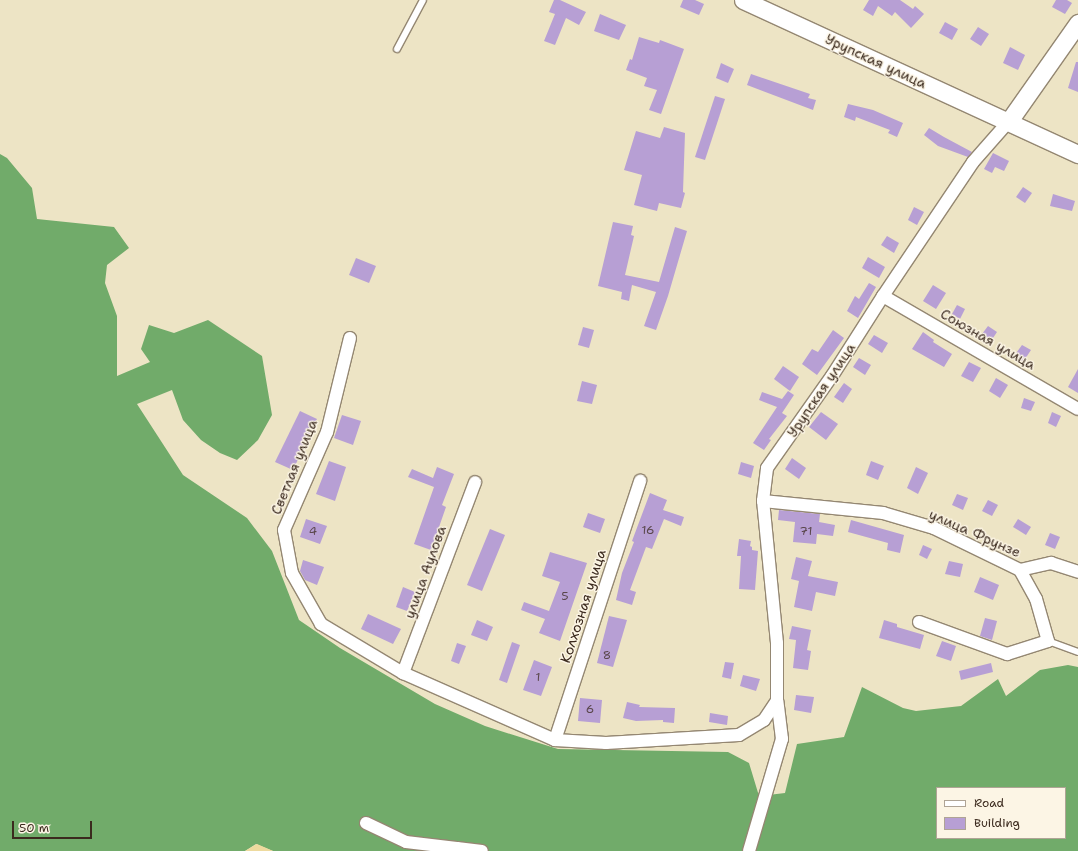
<!DOCTYPE html>
<meta charset="utf-8">
<style>
body{margin:0}
#map{position:relative;width:1078px;height:851px;overflow:hidden;background:#ede4c5;font-family:"Shantell Sans",sans-serif}
div>[style]{position:absolute}
[style*='--x']{left:calc(var(--x)*1px);top:calc(var(--y)*1px);width:calc(var(--w)*1px);rotate:calc(var(--a)*1deg)}
.forest>*{inset:0;background:#71ab6a}
.sand>*{inset:0;background:#eeda9e}
.building>*{inset:0;background:#b79fd4}
.roads{filter:drop-shadow(1px 0 #948772) drop-shadow(-1px 0 #948772) drop-shadow(0 1px #948772) drop-shadow(0 -1px #948772)}
.lane>*{height:6px;margin:-3px;padding:0 3px;transform-origin:3px;border-radius:3px;background:#fff}
.street>*{height:12px;margin:-6px;padding:0 6px;transform-origin:6px;border-radius:6px;background:#fff}
.secondary>*{height:17px;margin:-8.5px;padding:0 8.5px;transform-origin:8.5px;border-radius:8.5px;background:#fff}
span{translate:-50% -50%;white-space:nowrap;text-align:center;line-height:1.15;-webkit-text-stroke:3px #fcf5e5;paint-order:stroke}
.number-label{font-size:12px;color:#5a474c}
.number-label span{-webkit-text-stroke-width:0}
.street-label{font-size:14px;color:#3b2a1e}
.legend{position:absolute;left:936px;top:787px;width:130px;height:52px;box-sizing:border-box;background:#fcf5e5;border:1px solid #afa495;margin:0;padding:5px 7px;list-style:none;font-size:12px;color:#3b2a1e}
.legend li{display:flex;align-items:center;gap:8px;height:20px}
.legend b{width:20px;border:1px solid #afa495}
.scale{position:absolute;left:12px;top:821px;width:80px;height:18px;box-sizing:border-box;border:2px solid #3b2a1e;border-top:0;padding-left:5px;font-size:12px;line-height:14px;white-space:nowrap;color:#3b2a1e;-webkit-text-stroke:3px #fcf5e5;paint-order:stroke}
</style>
<div id="map">
<div class="forest">
<i style="clip-path:polygon(evenodd,0 154px,7px 158px,32px 188px,37px 219px,114px 227px,129px 248px,107px 265px,105px 283px,117px 316px,117px 376px,150px 362px,141px 349px,149px 325px,174px 333px,208px 320px,262px 356px,272px 415px,258px 440px,237px 460px,220px 453px,201px 440px,183px 420px,172px 390px,137px 404px,183px 475px,247px 518px,272px 551px,299px 620px,340px 648px,435px 704px,485px 726px,558px 749px,728px 752px,749px 763px,759px 796px,785px 793px,797px 744px,844px 737px,862px 687px,903px 708px,916px 711px,961px 706px,998px 679px,1006px 696px,1040px 670px,1068px 665px,1078px 667px,1078px 851px,273px 851px,256px 844px,245px 851px,0 851px,0 154px,937px 788px,1065px 788px,1065px 838px,937px 838px,937px 788px)"></i>
</div>
<div class="sand">
<i style="clip-path:polygon(257px 844px,273px 851px,245px 851px)"></i>
</div>
<div class="building">
<i style="clip-path:polygon(554px 0,560px 0,586px 12px,579px 25px,566px 18px,555px 45px,544px 41px,555px 14px,549px 12px)"></i>
<i style="clip-path:polygon(683px 0,695px 0,704px 4px,699px 15px,680px 7px)"></i>
<i style="clip-path:polygon(869px 0,900px 0,913px 9px,915px 6px,924px 14px,911px 28px,895px 12px,892px 16px,878px 6px,873px 16px,863px 10px)"></i>
<i style="clip-path:polygon(1056px 0,1067px 0,1072px 3px,1065px 14px,1052px 7px)"></i>
<i style="clip-path:polygon(600px 14px,626px 25px,619px 40px,594px 31px)"></i>
<i style="clip-path:polygon(945px 22px,958px 29px,952px 40px,939px 33px)"></i>
<i style="clip-path:polygon(978px 27px,989px 34px,981px 46px,970px 39px)"></i>
<i style="clip-path:polygon(639px 37px,659px 43px,660px 40px,684px 49px,661px 114px,649px 110px,657px 90px,644px 86px,647px 78px,626px 70px,630px 59px,632px 60px)"></i>
<i style="clip-path:polygon(1010px 47px,1025px 55px,1018px 70px,1003px 63px)"></i>
<i style="clip-path:polygon(1076px 62px,1078px 62px,1078px 92px,1068px 88px)"></i>
<i style="clip-path:polygon(721px 63px,734px 69px,728px 83px,716px 78px)"></i>
<i style="clip-path:polygon(751px 74px,810px 94px,808px 98px,816px 100px,813px 110px,747px 85px)"></i>
<i style="clip-path:polygon(715px 96px,725px 99px,705px 160px,695px 157px)"></i>
<i style="clip-path:polygon(848px 104px,873px 110px,903px 123px,897px 137px,888px 133px,890px 130px,856px 117px,855px 121px,844px 117px)"></i>
<i style="clip-path:polygon(664px 127px,685px 133px,683px 192px,685px 193px,681px 208px,659px 203px,657px 211px,634px 205px,642px 175px,624px 170px,636px 131px,660px 138px)"></i>
<i style="clip-path:polygon(929px 128px,944px 137px,972px 152px,968px 157px,938px 146px,924px 135px)"></i>
<i style="clip-path:polygon(993px 153px,1009px 161px,1004px 171px,995px 167px,992px 173px,984px 169px)"></i>
<i style="clip-path:polygon(1023px 187px,1032px 193px,1025px 203px,1016px 197px)"></i>
<i style="clip-path:polygon(1053px 194px,1075px 201px,1072px 211px,1050px 206px)"></i>
<i style="clip-path:polygon(914px 207px,924px 212px,917px 225px,908px 220px)"></i>
<i style="clip-path:polygon(613px 222px,633px 226px,631px 235px,634px 236px,625px 275px,659px 282px,675px 227px,687px 231px,668px 296px,656px 330px,644px 326px,656px 292px,632px 285px,629px 301px,621px 299px,622px 292px,598px 286px)"></i>
<i style="clip-path:polygon(887px 236px,899px 243px,894px 253px,881px 245px)"></i>
<i style="clip-path:polygon(868px 257px,885px 267px,879px 278px,862px 268px)"></i>
<i style="clip-path:polygon(356px 258px,376px 266px,369px 283px,349px 275px)"></i>
<i style="clip-path:polygon(869px 283px,876px 287px,858px 318px,847px 311px,855px 296px,859px 299px)"></i>
<i style="clip-path:polygon(933px 285px,946px 293px,936px 309px,923px 301px)"></i>
<i style="clip-path:polygon(957px 305px,965px 309px,960px 319px,952px 314px)"></i>
<i style="clip-path:polygon(988px 326px,997px 332px,991px 341px,982px 334px)"></i>
<i style="clip-path:polygon(583px 327px,594px 330px,589px 348px,578px 345px)"></i>
<i style="clip-path:polygon(833px 330px,844px 338px,817px 375px,802px 364px,812px 349px,818px 352px)"></i>
<i style="clip-path:polygon(923px 332px,934px 340px,933px 342px,952px 354px,944px 367px,912px 349px)"></i>
<i style="clip-path:polygon(874px 335px,888px 343px,882px 353px,868px 344px)"></i>
<i style="clip-path:polygon(1022px 345px,1031px 350px,1023px 362px,1014px 356px)"></i>
<i style="clip-path:polygon(859px 358px,871px 365px,865px 375px,853px 367px)"></i>
<i style="clip-path:polygon(969px 362px,981px 368px,973px 382px,961px 376px)"></i>
<i style="clip-path:polygon(783px 366px,799px 377px,790px 391px,774px 379px)"></i>
<i style="clip-path:polygon(1078px 369px,1078px 393px,1068px 387px)"></i>
<i style="clip-path:polygon(996px 378px,1008px 385px,1000px 398px,989px 391px)"></i>
<i style="clip-path:polygon(582px 381px,597px 385px,592px 404px,577px 401px)"></i>
<i style="clip-path:polygon(844px 383px,852px 389px,843px 403px,834px 397px)"></i>
<i style="clip-path:polygon(788px 391px,794px 395px,782px 413px,787px 416px,769px 439px,771px 440px,764px 450px,753px 443px,777px 407px,759px 400px,762px 392px,782px 399px)"></i>
<i style="clip-path:polygon(1024px 398px,1035px 402px,1031px 411px,1021px 408px)"></i>
<i style="clip-path:polygon(300px 411px,317px 419px,293px 470px,275px 462px)"></i>
<i style="clip-path:polygon(821px 412px,838px 424px,826px 440px,809px 427px)"></i>
<i style="clip-path:polygon(1052px 412px,1061px 416px,1056px 427px,1048px 423px)"></i>
<i style="clip-path:polygon(342px 415px,361px 421px,353px 445px,334px 438px)"></i>
<i style="clip-path:polygon(792px 458px,806px 468px,799px 479px,785px 469px)"></i>
<i style="clip-path:polygon(329px 461px,346px 467px,335px 501px,316px 494px)"></i>
<i style="clip-path:polygon(871px 461px,884px 466px,878px 480px,866px 475px)"></i>
<i style="clip-path:polygon(741px 462px,754px 466px,751px 478px,738px 474px)"></i>
<i style="clip-path:polygon(437px 467px,454px 474px,442px 505px,446px 507px,431px 550px,414px 544px,434px 487px,408px 477px,412px 469px,433px 478px)"></i>
<i style="clip-path:polygon(916px 467px,928px 473px,918px 494px,907px 488px)"></i>
<i style="clip-path:polygon(650px 493px,667px 500px,663px 510px,684px 517px,681px 526px,664px 519px,652px 549px,646px 547px,630px 590px,636px 592px,632px 605px,616px 600px,622px 573px,634px 542px,632px 541px)"></i>
<i style="clip-path:polygon(957px 494px,968px 498px,963px 510px,952px 505px)"></i>
<i style="clip-path:polygon(988px 500px,998px 505px,992px 516px,982px 511px)"></i>
<i style="clip-path:polygon(779px 510px,820px 514px,819px 522px,835px 525px,833px 536px,817px 534px,816px 544px,793px 542px,795px 522px,778px 520px)"></i>
<i style="clip-path:polygon(588px 513px,605px 519px,600px 533px,583px 527px)"></i>
<i style="clip-path:polygon(306px 519px,327px 526px,320px 544px,300px 537px)"></i>
<i style="clip-path:polygon(1018px 519px,1031px 527px,1026px 535px,1013px 527px)"></i>
<i style="clip-path:polygon(851px 520px,904px 535px,900px 553px,887px 550px,888px 543px,848px 532px)"></i>
<i style="clip-path:polygon(490px 529px,505px 535px,482px 591px,467px 585px)"></i>
<i style="clip-path:polygon(1050px 533px,1060px 537px,1055px 549px,1045px 545px)"></i>
<i style="clip-path:polygon(739px 539px,751px 541px,750px 546px,752px 547px,752px 550px,758px 551px,755px 590px,739px 589px,741px 556px,737px 556px)"></i>
<i style="clip-path:polygon(923px 545px,932px 549px,927px 559px,919px 555px)"></i>
<i style="clip-path:polygon(550px 552px,587px 563px,560px 641px,539px 633px,545px 619px,521px 610px,524px 602px,549px 611px,560px 582px,542px 576px)"></i>
<i style="clip-path:polygon(796px 557px,812px 561px,808px 576px,838px 582px,835px 596px,816px 592px,812px 611px,794px 607px,799px 581px,791px 579px)"></i>
<i style="clip-path:polygon(303px 560px,324px 567px,317px 585px,305px 580px,300px 571px)"></i>
<i style="clip-path:polygon(949px 561px,963px 564px,960px 577px,945px 574px)"></i>
<i style="clip-path:polygon(980px 577px,999px 585px,993px 600px,974px 592px)"></i>
<i style="clip-path:polygon(403px 587px,415px 592px,407px 611px,396px 607px)"></i>
<i style="clip-path:polygon(368px 614px,401px 629px,393px 644px,361px 629px)"></i>
<i style="clip-path:polygon(609px 616px,627px 620px,613px 667px,597px 663px)"></i>
<i style="clip-path:polygon(985px 618px,997px 621px,992px 640px,980px 636px)"></i>
<i style="clip-path:polygon(477px 620px,493px 627px,487px 641px,471px 635px)"></i>
<i style="clip-path:polygon(884px 620px,897px 624px,897px 627px,924px 635px,920px 649px,879px 638px)"></i>
<i style="clip-path:polygon(792px 626px,811px 630px,807px 650px,811px 651px,808px 670px,793px 668px,796px 640px,789px 639px)"></i>
<i style="clip-path:polygon(942px 641px,956px 646px,951px 661px,936px 656px)"></i>
<i style="clip-path:polygon(512px 642px,520px 645px,507px 683px,499px 680px)"></i>
<i style="clip-path:polygon(457px 643px,466px 646px,459px 664px,451px 661px)"></i>
<i style="clip-path:polygon(534px 660px,552px 667px,541px 696px,523px 690px)"></i>
<i style="clip-path:polygon(725px 662px,734px 663px,731px 679px,722px 677px)"></i>
<i style="clip-path:polygon(991px 663px,993px 672px,961px 680px,959px 671px)"></i>
<i style="clip-path:polygon(743px 675px,760px 679px,756px 691px,740px 686px)"></i>
<i style="clip-path:polygon(796px 695px,814px 697px,811px 713px,794px 710px)"></i>
<i style="clip-path:polygon(580px 698px,602px 700px,600px 723px,578px 721px)"></i>
<i style="clip-path:polygon(627px 702px,640px 705px,639px 707px,675px 708px,674px 723px,663px 722px,663px 720px,636px 721px,623px 718px)"></i>
<i style="clip-path:polygon(710px 713px,728px 716px,727px 725px,709px 722px)"></i>
</div>
<div class="roads">
<div class="lane">
<i style="--x:397;--y:49;--w:55;--a:-62"></i>
<i style="--x:1048;--y:641;--w:32;--a:20"></i>
</div>
<div class="street">
<i style="--x:883;--y:296;--w:225;--a:30.1"></i>
<i style="--x:350;--y:338;--w:97;--a:103.7"></i>
<i style="--x:327;--y:432;--w:107;--a:113.7"></i>
<i style="--x:284;--y:530;--w:44;--a:79.5"></i>
<i style="--x:292;--y:573;--w:59;--a:60.4"></i>
<i style="--x:321;--y:624;--w:96;--a:30.9"></i>
<i style="--x:403;--y:673;--w:166;--a:23.8"></i>
<i style="--x:555;--y:740;--w:51;--a:3.4"></i>
<i style="--x:606;--y:743;--w:133;--a:-3.4"></i>
<i style="--x:739;--y:735;--w:29;--a:-31"></i>
<i style="--x:764;--y:720;--w:23;--a:-56"></i>
<i style="--x:763;--y:501;--w:121;--a:5.7"></i>
<i style="--x:883;--y:513;--w:53;--a:16.4"></i>
<i style="--x:934;--y:528;--w:96;--a:26"></i>
<i style="--x:1020;--y:570;--w:32;--a:-13"></i>
<i style="--x:1051;--y:563;--w:28;--a:18"></i>
<i style="--x:919;--y:622;--w:94;--a:20"></i>
<i style="--x:1007;--y:654;--w:43;--a:-17.6"></i>
<i style="--x:1048;--y:641;--w:44;--a:-105.9"></i>
<i style="--x:1036;--y:599;--w:33;--a:-119"></i>
<i style="--x:403;--y:673;--w:204;--a:-69.3"></i>
<i style="--x:555;--y:740;--w:273;--a:-71.8"></i>
<i style="--x:366;--y:823;--w:44;--a:25.4"></i>
<i style="--x:406;--y:842;--w:51;--a:6.7"></i>
<i style="--x:454;--y:851;--w:4;--a:-45"></i>
<i style="--x:457;--y:848;--w:25;--a:7"></i>
<i style="--x:749;--y:851;--w:117;--a:-73.6"></i>
<i style="--x:782;--y:739;--w:38;--a:-97"></i>
<i style="--x:777;--y:701;--w:58;--a:-90"></i>
<i style="--x:777;--y:643;--w:143;--a:-95.6"></i>
<i style="--x:763;--y:501;--w:33;--a:-83"></i>
<i style="--x:767;--y:468;--w:113;--a:-54.8"></i>
<i style="--x:832;--y:376;--w:95;--a:-57.5"></i>
<i style="--x:883;--y:296;--w:161;--a:-56.1"></i>
<i style="--x:973;--y:162;--w:55;--a:-48.7"></i>
</div>
<div class="secondary">
<i style="--x:743;--y:0;--w:369;--a:24.7"></i>
<i style="--x:1009;--y:121;--w:120;--a:-54.9"></i>
</div>
</div>
<div class="number-label">
<span style="left:648px;top:531px">16</span>
<span style="left:313px;top:532px">4</span>
<span style="left:806px;top:532px">71</span>
<span style="left:565px;top:597px">5</span>
<span style="left:607px;top:656px">8</span>
<span style="left:538px;top:678px">1</span>
<span style="left:590px;top:710px">6</span>
</div>
<div class="street-label">
<span style="left:876px;top:61px;rotate:25deg">Урупская улица</span>
<span style="left:988px;top:339px;rotate:30deg">Союзная улица</span>
<span style="left:821px;top:390px;rotate:-56deg">Урупская улица</span>
<span style="left:294px;top:467px;rotate:-68deg">Светлая улица</span>
<span style="left:975px;top:533px;rotate:24deg">улица Фрунзе</span>
<span style="left:425px;top:572px;rotate:-70deg">улица Аулова</span>
<span style="left:583px;top:606px;rotate:-72deg">Колхозная улица</span>
</div>
<ul class="legend">
<li><b style="height:5px;background:#fff"></b>Road</li>
<li><b style="height:11px;background:#b79fd4"></b>Building</li>
</ul>
<div class="scale">50 m</div>
</div>
